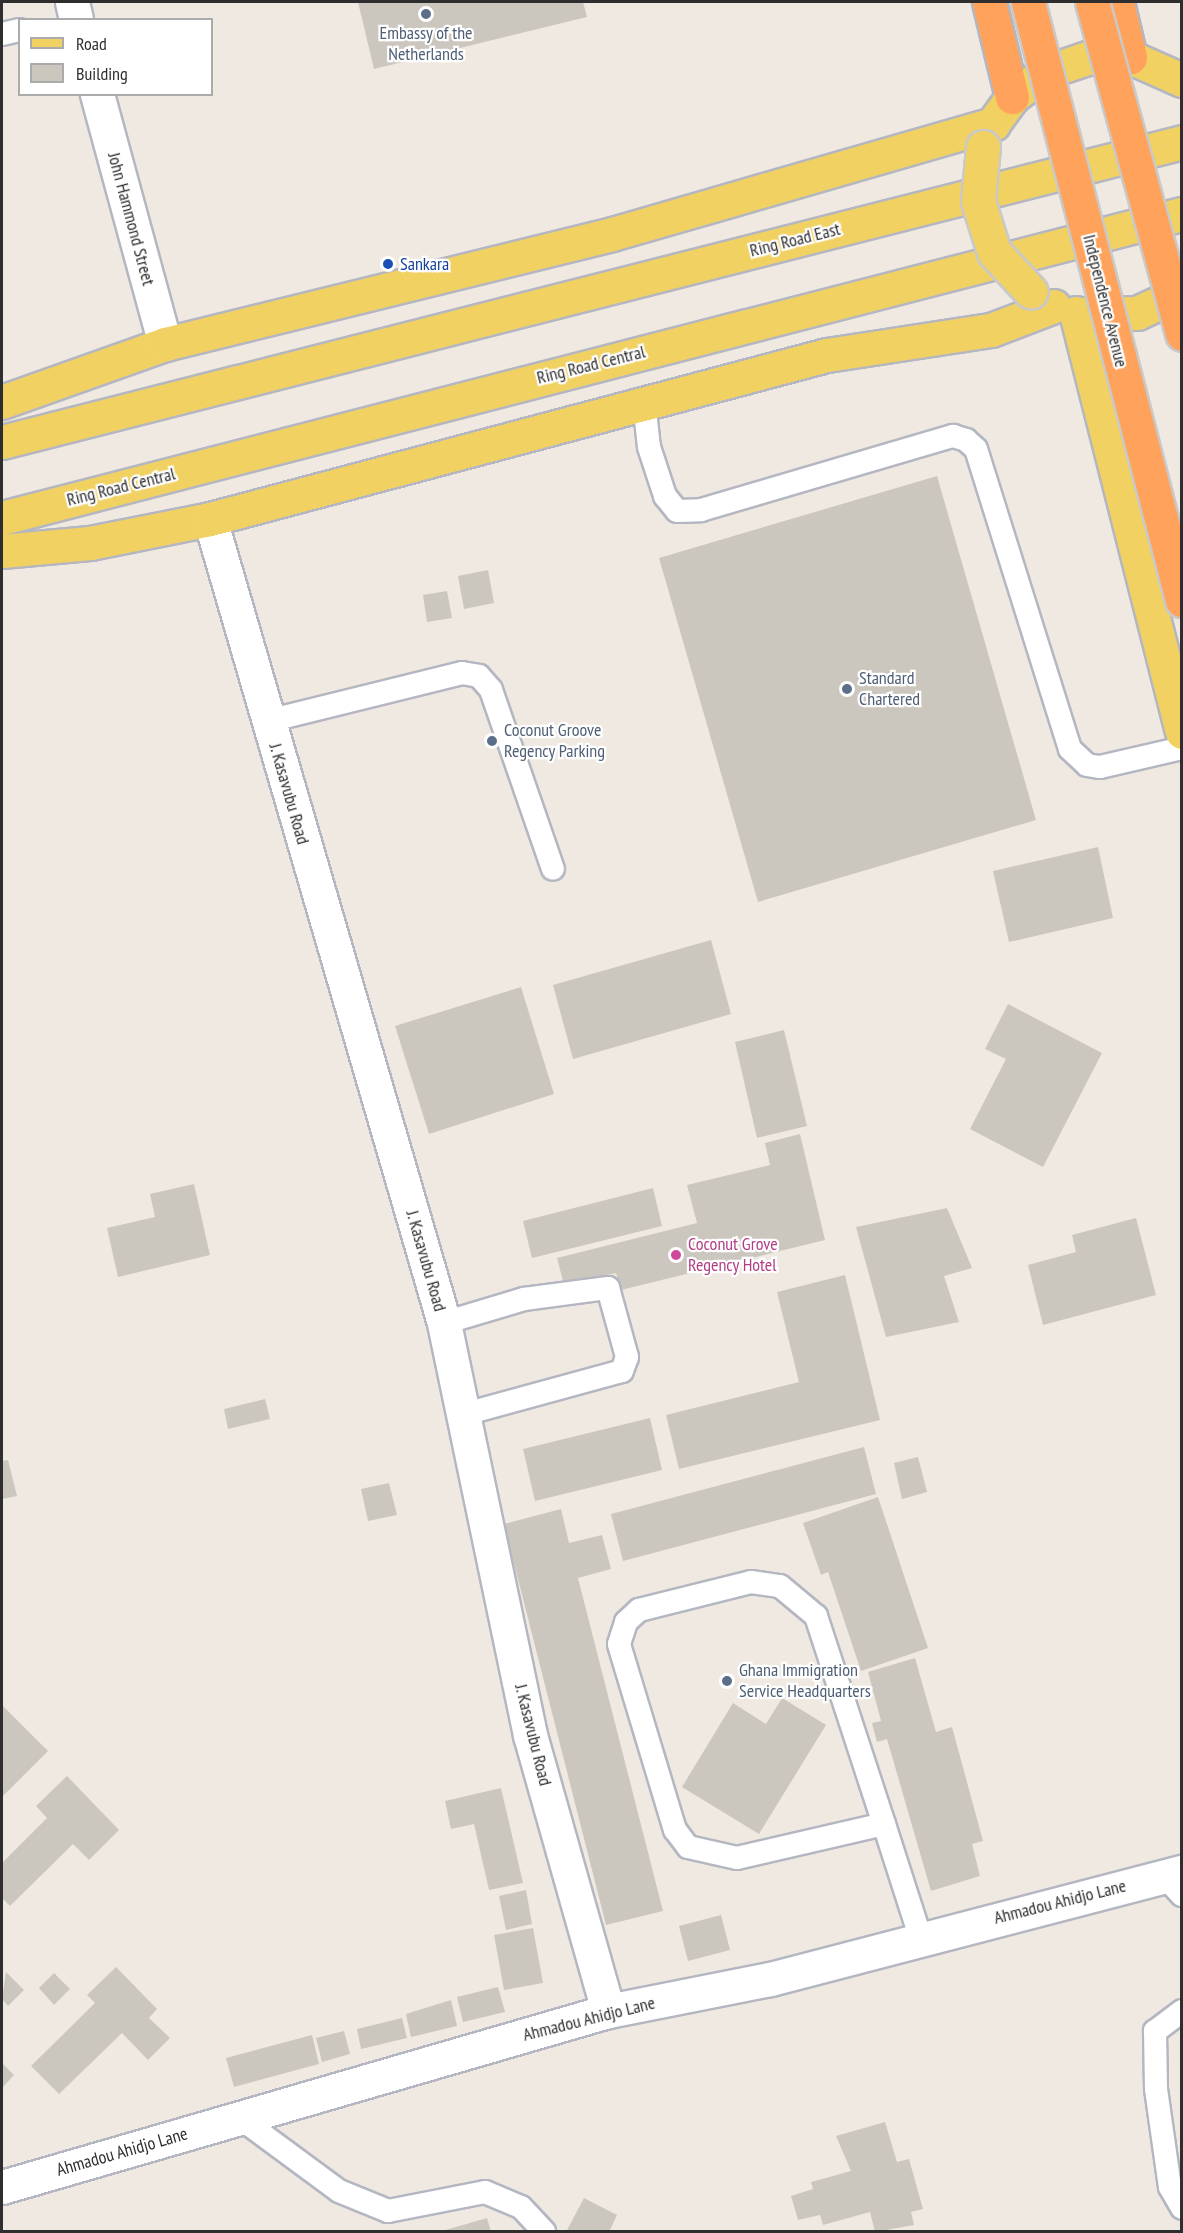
<!DOCTYPE html>
<style>
body{margin:0}
#map{position:relative;width:1183px;height:2233px;overflow:hidden;background:#efe9e1;font-family:"PT Sans Narrow",sans-serif}
div>[style]{position:absolute}
[style*='--x']{left:calc(var(--x)*1px);top:calc(var(--y)*1px);width:calc(var(--w)*1px);rotate:calc(var(--a)*1deg)}
.building>*{inset:0;background:#cbc7bf}
.roads{filter:drop-shadow(2px 0 #b4b7c1) drop-shadow(-2px 0 #b4b7c1) drop-shadow(0 2px #b4b7c1) drop-shadow(0 -2px #b4b7c1)}
.lane>*{height:22px;margin:-11px;padding:0 11px;transform-origin:11px;border-radius:11px;background:#fff}
.street>*{height:33px;margin:-16.5px;padding:0 16.5px;transform-origin:16.5px;border-radius:16.5px;background:#fff}
.primary>*{height:33px;margin:-16.5px;padding:0 16.5px;transform-origin:16.5px;border-radius:16.5px;background:#f2d163}
.highway>*{height:33px;margin:-16.5px;padding:0 16.5px;transform-origin:16.5px;border-radius:16.5px;background:#ffa35c}
.bridges{filter:drop-shadow(2px 0 #c9c9c9) drop-shadow(-2px 0 #c9c9c9) drop-shadow(0 2px #c9c9c9) drop-shadow(0 -2px #c9c9c9)}
.primary-bridge>*{height:33px;margin:-16.5px;padding:0 16.5px;transform-origin:16.5px;border-radius:16.5px;background:#f2d163}
.highway-bridge>*{height:33px;margin:-16.5px;padding:0 16.5px;transform-origin:16.5px;border-radius:16.5px;background:#ffa35c}
.dots>*{width:16px;height:16px;translate:-50% -50%;box-sizing:border-box;border:3px solid #fff;border-radius:50%}
span{translate:-50% -50%;white-space:nowrap;text-align:center;line-height:1.15;-webkit-text-stroke:4.5px #fff;paint-order:stroke}
.service-label{font-size:18px;color:#4e5e75}
.left{translate:0 -50%;text-align:left}
.street-label{font-size:18px;color:#2e2e2e}
.transit-label{font-size:18px;color:#164399}
.hotel-label{font-size:18px;color:#b23c85}
.frame{position:absolute;inset:0;border:3px solid #2e2e2e;pointer-events:none}
.legend{position:absolute;left:18px;top:18px;width:195px;height:78px;box-sizing:border-box;background:#fff;border:2px solid #ababab;margin:0;padding:8px 10px;list-style:none;font-size:18px;color:#2e2e2e}
.legend li{display:flex;align-items:center;gap:12px;height:30px}
.legend b{width:30px;border:2px solid #ababab}
</style>
<div id="map">
<div class="building">
<i style="clip-path:polygon(358px 2px,583px 2px,587px 17px,374px 69px)"></i>
<i style="clip-path:polygon(937px 476px,1036px 820px,758px 902px,659px 558px)"></i>
<i style="clip-path:polygon(488px 570px,494px 603px,464px 609px,458px 576px)"></i>
<i style="clip-path:polygon(447px 591px,452px 618px,427px 622px,423px 595px)"></i>
<i style="clip-path:polygon(1098px 847px,1113px 918px,1009px 942px,993px 871px)"></i>
<i style="clip-path:polygon(711px 940px,731px 1014px,573px 1059px,553px 985px)"></i>
<i style="clip-path:polygon(521px 987px,554px 1094px,429px 1134px,395px 1026px)"></i>
<i style="clip-path:polygon(1008px 1004px,1102px 1053px,1043px 1167px,970px 1129px,1006px 1059px,985px 1049px)"></i>
<i style="clip-path:polygon(784px 1030px,807px 1126px,757px 1138px,735px 1042px)"></i>
<i style="clip-path:polygon(800px 1134px,825px 1240px,621px 1290px,616px 1273px,564px 1285px,557px 1258px,697px 1223px,687px 1185px,770px 1165px,765px 1143px)"></i>
<i style="clip-path:polygon(194px 1184px,210px 1255px,118px 1277px,107px 1228px,155px 1217px,150px 1194px)"></i>
<i style="clip-path:polygon(653px 1188px,662px 1226px,532px 1258px,523px 1221px)"></i>
<i style="clip-path:polygon(947px 1208px,972px 1268px,944px 1276px,959px 1322px,886px 1337px,856px 1227px)"></i>
<i style="clip-path:polygon(1136px 1218px,1156px 1295px,1043px 1325px,1028px 1265px,1076px 1252px,1072px 1235px)"></i>
<i style="clip-path:polygon(845px 1275px,880px 1420px,679px 1469px,666px 1415px,799px 1382px,777px 1292px)"></i>
<i style="clip-path:polygon(265px 1399px,270px 1419px,228px 1429px,224px 1409px)"></i>
<i style="clip-path:polygon(650px 1418px,662px 1470px,535px 1501px,523px 1449px)"></i>
<i style="clip-path:polygon(864px 1447px,876px 1494px,623px 1561px,611px 1514px)"></i>
<i style="clip-path:polygon(918px 1457px,927px 1492px,902px 1499px,894px 1463px)"></i>
<i style="clip-path:polygon(8px 1460px,17px 1496px,2px 1499px,2px 1461px)"></i>
<i style="clip-path:polygon(389px 1483px,397px 1515px,368px 1521px,361px 1489px)"></i>
<i style="clip-path:polygon(878px 1497px,928px 1648px,861px 1671px,828px 1572px,821px 1575px,803px 1523px)"></i>
<i style="clip-path:polygon(561px 1509px,569px 1543px,602px 1535px,611px 1569px,578px 1578px,663px 1911px,606px 1925px,504px 1524px)"></i>
<i style="clip-path:polygon(915px 1658px,936px 1732px,952px 1727px,983px 1841px,972px 1844px,980px 1876px,931px 1891px,887px 1739px,877px 1742px,872px 1723px,881px 1721px,868px 1672px)"></i>
<i style="clip-path:polygon(782px 1698px,826px 1725px,759px 1834px,682px 1787px,733px 1703px,766px 1724px)"></i>
<i style="clip-path:polygon(3px 1706px,48px 1751px,2px 1797px,2px 1708px)"></i>
<i style="clip-path:polygon(67px 1776px,119px 1830px,89px 1860px,73px 1844px,10px 1906px,2px 1898px,2px 1863px,47px 1818px,36px 1806px)"></i>
<i style="clip-path:polygon(501px 1788px,523px 1883px,489px 1890px,474px 1824px,451px 1829px,445px 1801px)"></i>
<i style="clip-path:polygon(526px 1890px,532px 1924px,506px 1930px,499px 1896px)"></i>
<i style="clip-path:polygon(721px 1915px,730px 1950px,688px 1961px,679px 1926px)"></i>
<i style="clip-path:polygon(533px 1928px,543px 1983px,504px 1990px,494px 1935px)"></i>
<i style="clip-path:polygon(116px 1967px,157px 2009px,149px 2018px,170px 2038px,148px 2060px,122px 2033px,59px 2094px,31px 2066px,95px 2003px,87px 1995px)"></i>
<i style="clip-path:polygon(6px 1972px,24px 1990px,8px 2006px,2px 1999px)"></i>
<i style="clip-path:polygon(54px 1973px,70px 1989px,54px 2005px,39px 1988px)"></i>
<i style="clip-path:polygon(498px 1987px,505px 2012px,463px 2022px,457px 1997px)"></i>
<i style="clip-path:polygon(451px 2000px,457px 2026px,411px 2037px,406px 2014px)"></i>
<i style="clip-path:polygon(402px 2018px,407px 2038px,361px 2049px,357px 2029px)"></i>
<i style="clip-path:polygon(344px 2031px,350px 2054px,322px 2062px,316px 2038px)"></i>
<i style="clip-path:polygon(312px 2035px,319px 2064px,234px 2087px,226px 2058px)"></i>
<i style="clip-path:polygon(2px 2063px,14px 2075px,2px 2088px)"></i>
<i style="clip-path:polygon(885px 2122px,897px 2162px,909px 2159px,923px 2209px,911px 2212px,914px 2225px,875px 2232px,870px 2212px,823px 2225px,820px 2215px,798px 2220px,791px 2196px,813px 2189px,811px 2182px,851px 2171px,836px 2136px)"></i>
<i style="clip-path:polygon(584px 2198px,617px 2215px,609px 2232px,566px 2232px)"></i>
<i style="clip-path:polygon(487px 2218px,491px 2232px,442px 2232px,442px 2231px)"></i>
</div>
<div class="roads">
<div class="lane">
<i style="--x:2;--y:34;--w:18;--a:-13"></i>
<i style="--x:644;--y:402;--w:45;--a:83.7"></i>
<i style="--x:649;--y:447;--w:52;--a:71.9"></i>
<i style="--x:665;--y:496;--w:19;--a:51"></i>
<i style="--x:677;--y:511;--w:24;--a:-2"></i>
<i style="--x:701;--y:510;--w:263;--a:-16.4"></i>
<i style="--x:953;--y:436;--w:14;--a:17"></i>
<i style="--x:966;--y:440;--w:13;--a:42"></i>
<i style="--x:976;--y:449;--w:314;--a:72.6"></i>
<i style="--x:1070;--y:749;--w:23;--a:43"></i>
<i style="--x:1087;--y:765;--w:13;--a:9"></i>
<i style="--x:1100;--y:767;--w:84;--a:-13"></i>
<i style="--x:268;--y:721;--w:200;--a:-13.9"></i>
<i style="--x:462;--y:673;--w:17;--a:10"></i>
<i style="--x:479;--y:676;--w:18;--a:49"></i>
<i style="--x:491;--y:690;--w:189;--a:70.9"></i>
<i style="--x:444;--y:1323;--w:84;--a:-16.7"></i>
<i style="--x:524;--y:1299;--w:85;--a:-7.5"></i>
<i style="--x:608;--y:1288;--w:72;--a:74.6"></i>
<i style="--x:627;--y:1357;--w:15;--a:110"></i>
<i style="--x:622;--y:1371;--w:163;--a:164.7"></i>
<i style="--x:884;--y:1824;--w:151;--a:167"></i>
<i style="--x:737;--y:1858;--w:50;--a:-167.3"></i>
<i style="--x:688;--y:1847;--w:21;--a:-127"></i>
<i style="--x:675;--y:1830;--w:194;--a:-106.8"></i>
<i style="--x:619;--y:1644;--w:23;--a:-72"></i>
<i style="--x:626;--y:1622;--w:18;--a:-43"></i>
<i style="--x:639;--y:1610;--w:115;--a:-14"></i>
<i style="--x:751;--y:1582;--w:29;--a:8"></i>
<i style="--x:780;--y:1586;--w:47;--a:39.8"></i>
<i style="--x:816;--y:1616;--w:219;--a:71.9"></i>
<i style="--x:884;--y:1824;--w:118;--a:72.2"></i>
<i style="--x:1164;--y:1876;--w:26;--a:47"></i>
<i style="--x:1182;--y:2011;--w:34;--a:143"></i>
<i style="--x:1155;--y:2031;--w:58;--a:89"></i>
<i style="--x:1156;--y:2089;--w:99;--a:81.9"></i>
<i style="--x:1170;--y:2187;--w:24;--a:60"></i>
<i style="--x:240;--y:2118;--w:123;--a:36.4"></i>
<i style="--x:339;--y:2191;--w:53;--a:22.2"></i>
<i style="--x:388;--y:2211;--w:99;--a:-11.1"></i>
<i style="--x:485;--y:2192;--w:39;--a:23"></i>
<i style="--x:521;--y:2207;--w:34;--a:47"></i>
</div>
<div class="street">
<i style="--x:72;--y:2;--w:18;--a:77"></i>
<i style="--x:97;--y:94;--w:259;--a:74.8"></i>
<i style="--x:210;--y:519;--w:837;--a:73.77"></i>
<i style="--x:444;--y:1323;--w:421;--a:78.2"></i>
<i style="--x:530;--y:1735;--w:287;--a:74.2"></i>
<i style="--x:2;--y:2187;--w:631;--a:-16.19"></i>
<i style="--x:608;--y:2011;--w:165;--a:-11.2"></i>
<i style="--x:770;--y:1979;--w:426;--a:-14.6"></i>
</div>
<div class="primary">
<i style="--x:997;--y:118;--w:26;--a:-54"></i>
<i style="--x:1012;--y:97;--w:42;--a:-36.3"></i>
<i style="--x:1046;--y:72;--w:43;--a:-18.9"></i>
<i style="--x:1087;--y:58;--w:43;--a:-1.3"></i>
<i style="--x:1130;--y:57;--w:57;--a:23.9"></i>
<i style="--x:1076;--y:313;--w:432;--a:75.8"></i>
<i style="--x:1081;--y:314;--w:56;--a:-1"></i>
<i style="--x:1137;--y:313;--w:50;--a:-25"></i>
<i style="--x:2;--y:402;--w:173;--a:-19.6"></i>
<i style="--x:165;--y:344;--w:460;--a:-13.8"></i>
<i style="--x:612;--y:234;--w:397;--a:-16.1"></i>
<i style="--x:2;--y:442;--w:1218;--a:-14.26"></i>
<i style="--x:2;--y:518;--w:1219;--a:-14.45"></i>
<i style="--x:2;--y:551;--w:88;--a:-5.2"></i>
<i style="--x:90;--y:543;--w:122;--a:-11.3"></i>
<i style="--x:210;--y:519;--w:638;--a:-14.89"></i>
<i style="--x:827;--y:355;--w:166;--a:-8.7"></i>
<i style="--x:991;--y:330;--w:67;--a:-20.9"></i>
</div>
<div class="highway">
<i style="--x:989;--y:2;--w:98;--a:76.4"></i>
<i style="--x:1117;--y:2;--w:57;--a:76.7"></i>
</div>
</div>
<div class="bridges">
<div class="primary-bridge">
<i style="--x:983;--y:147;--w:54;--a:95.3"></i>
<i style="--x:978;--y:201;--w:53;--a:72.6"></i>
<i style="--x:994;--y:252;--w:54;--a:47.2"></i>
</div>
<div class="highway-bridge">
<i style="--x:1028;--y:2;--w:618;--a:75.56"></i>
<i style="--x:1092;--y:2;--w:344;--a:74.8"></i>
</div>
</div>
<div class="dots">
<i style="left:426px;top:14px;background:#5c6f8a"></i>
<i style="left:388px;top:264px;background:#1a4fb4"></i>
<i style="left:847px;top:689px;background:#5c6f8a"></i>
<i style="left:492px;top:741px;background:#5c6f8a"></i>
<i style="left:676px;top:1255px;background:#d1479c"></i>
<i style="left:727px;top:1681px;background:#5c6f8a"></i>
</div>
<div class="service-label">
<span style="left:426px;top:44px">Embassy of the<br>Netherlands</span>
<span class="left" style="left:859px;top:689px">Standard<br>Chartered</span>
<span class="left" style="left:504px;top:741px">Coconut Groove<br>Regency Parking</span>
<span class="left" style="left:739px;top:1681px">Ghana Immigration<br>Service Headquarters</span>
</div>
<div class="street-label">
<span style="left:131px;top:219px;rotate:75deg">John Hammond Street</span>
<span style="left:795px;top:240px;rotate:-14deg">Ring Road East</span>
<span style="left:1105px;top:301px;rotate:76deg">Independence Avenue</span>
<span style="left:591px;top:365px;rotate:-14deg">Ring Road Central</span>
<span style="left:121px;top:487px;rotate:-14deg">Ring Road Central</span>
<span style="left:289px;top:794px;rotate:74deg">J. Kasavubu Road</span>
<span style="left:426px;top:1261px;rotate:74deg">J. Kasavubu Road</span>
<span style="left:533px;top:1735px;rotate:76deg">J. Kasavubu Road</span>
<span style="left:1060px;top:1902px;rotate:-14deg">Ahmadou Ahidjo Lane</span>
<span style="left:589px;top:2019px;rotate:-14deg">Ahmadou Ahidjo Lane</span>
<span style="left:122px;top:2152px;rotate:-16deg">Ahmadou Ahidjo Lane</span>
</div>
<div class="transit-label">
<span class="left" style="left:400px;top:264px">Sankara</span>
</div>
<div class="hotel-label">
<span class="left" style="left:688px;top:1255px">Coconut Grove<br>Regency Hotel</span>
</div>
<div class="frame"></div>
<ul class="legend">
<li><b style="height:8px;background:#f2d163"></b>Road</li>
<li><b style="height:16px;background:#cbc7bf"></b>Building</li>
</ul>
</div>
